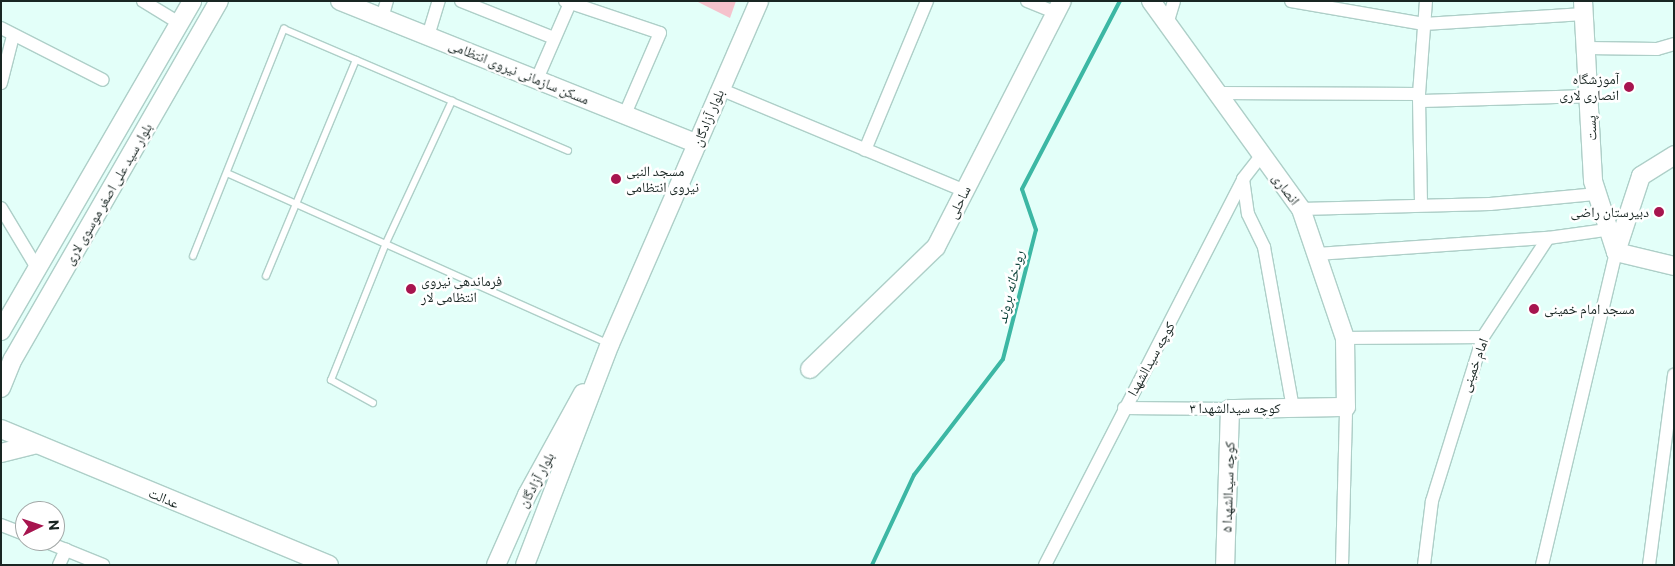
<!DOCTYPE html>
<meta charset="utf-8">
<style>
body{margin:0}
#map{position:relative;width:1675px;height:566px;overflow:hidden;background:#e3fff9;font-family:Commissioner,"Noto Naskh Arabic",sans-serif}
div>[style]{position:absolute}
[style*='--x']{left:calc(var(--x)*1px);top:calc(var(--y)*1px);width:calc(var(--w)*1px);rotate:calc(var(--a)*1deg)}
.green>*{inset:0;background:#f5c2cc}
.stream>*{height:4px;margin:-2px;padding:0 2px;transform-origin:2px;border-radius:2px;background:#3cb7a4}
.roads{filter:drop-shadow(1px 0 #aecfc8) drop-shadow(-1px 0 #aecfc8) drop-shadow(0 1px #aecfc8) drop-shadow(0 -1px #aecfc8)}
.lane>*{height:6px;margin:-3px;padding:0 3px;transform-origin:3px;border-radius:3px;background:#fff}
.street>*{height:12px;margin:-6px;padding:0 6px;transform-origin:6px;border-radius:6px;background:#fff}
.secondary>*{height:18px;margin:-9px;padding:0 9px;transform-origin:9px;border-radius:9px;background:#fff}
.dots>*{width:14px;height:14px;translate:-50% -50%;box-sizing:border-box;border:2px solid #fff;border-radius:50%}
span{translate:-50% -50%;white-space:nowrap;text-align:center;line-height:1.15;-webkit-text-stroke:5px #fff;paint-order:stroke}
.street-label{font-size:14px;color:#192623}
.poi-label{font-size:14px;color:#192623}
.right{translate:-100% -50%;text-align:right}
.left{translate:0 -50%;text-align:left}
.water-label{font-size:15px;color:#12463e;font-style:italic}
.frame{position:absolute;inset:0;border:2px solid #192623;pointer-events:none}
.north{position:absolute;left:15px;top:501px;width:50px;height:50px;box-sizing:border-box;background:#fff;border:1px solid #a3a8a7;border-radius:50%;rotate:86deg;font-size:14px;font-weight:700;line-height:20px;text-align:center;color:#192623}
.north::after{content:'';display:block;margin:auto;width:18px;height:22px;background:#a7154f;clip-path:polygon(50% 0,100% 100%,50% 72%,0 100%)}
</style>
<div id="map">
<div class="green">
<i style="clip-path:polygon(696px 1px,736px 1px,730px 18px)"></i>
</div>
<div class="stream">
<i style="--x:872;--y:565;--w:99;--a:-65"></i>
<i style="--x:914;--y:475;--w:146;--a:-52.5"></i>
<i style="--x:1003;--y:359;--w:133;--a:-75.7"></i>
<i style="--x:1036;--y:230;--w:43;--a:-108.9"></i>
<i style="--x:1022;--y:189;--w:212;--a:-62.5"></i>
</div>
<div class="roads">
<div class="lane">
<i style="--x:229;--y:174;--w:416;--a:24.1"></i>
<i style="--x:193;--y:256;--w:245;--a:-68.2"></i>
<i style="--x:284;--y:29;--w:309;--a:23.2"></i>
<i style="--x:266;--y:276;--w:234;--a:-67.4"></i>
<i style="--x:373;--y:403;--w:48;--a:-151.3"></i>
<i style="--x:331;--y:380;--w:148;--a:-68.1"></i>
<i style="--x:386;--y:243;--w:157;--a:-65.1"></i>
</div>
<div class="street">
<i style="--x:143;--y:1;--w:42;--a:31.4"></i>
<i style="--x:461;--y:1;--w:100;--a:21.7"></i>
<i style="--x:565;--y:1;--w:100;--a:18.6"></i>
<i style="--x:660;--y:33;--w:88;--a:113.4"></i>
<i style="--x:1027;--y:1;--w:32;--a:22"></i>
<i style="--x:1291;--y:1;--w:135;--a:9.8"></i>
<i style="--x:1424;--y:24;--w:160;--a:-3.6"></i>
<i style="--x:382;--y:18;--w:18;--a:-74"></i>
<i style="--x:1167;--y:24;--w:24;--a:-73"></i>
<i style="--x:1;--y:28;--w:114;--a:27"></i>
<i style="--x:428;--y:36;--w:37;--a:-73"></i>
<i style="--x:1587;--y:48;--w:70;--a:0.8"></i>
<i style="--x:1657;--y:49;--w:18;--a:-16"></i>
<i style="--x:537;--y:79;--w:83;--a:-66.5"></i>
<i style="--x:1;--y:83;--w:49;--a:-75.7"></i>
<i style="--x:720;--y:89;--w:265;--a:22.6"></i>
<i style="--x:1220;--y:93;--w:199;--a:0.3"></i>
<i style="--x:1422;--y:101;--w:168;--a:-1.7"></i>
<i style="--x:865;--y:150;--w:161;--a:-67.4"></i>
<i style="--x:1243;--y:179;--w:35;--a:82"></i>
<i style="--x:1248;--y:214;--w:37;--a:64"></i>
<i style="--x:1264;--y:247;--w:164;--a:79.8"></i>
<i style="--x:1421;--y:203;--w:109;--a:-91.1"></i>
<i style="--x:1419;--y:94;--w:93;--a:-85.7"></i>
<i style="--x:1;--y:208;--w:70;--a:59"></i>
<i style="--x:1301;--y:209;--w:189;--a:-1.5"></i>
<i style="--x:1490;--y:204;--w:105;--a:-5.4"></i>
<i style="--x:1317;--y:254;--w:232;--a:-4"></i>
<i style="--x:1345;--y:338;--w:138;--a:-0.4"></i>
<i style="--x:1124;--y:408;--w:106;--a:0.5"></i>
<i style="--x:1;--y:525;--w:26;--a:21"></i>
<i style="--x:44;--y:541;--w:64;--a:22.1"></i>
<i style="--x:59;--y:565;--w:17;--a:-66"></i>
<i style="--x:1045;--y:565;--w:434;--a:-62.8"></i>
<i style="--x:1243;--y:179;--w:29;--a:-52"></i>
<i style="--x:1342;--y:565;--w:158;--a:-88.5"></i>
<i style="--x:1424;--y:565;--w:64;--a:-82.9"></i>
<i style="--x:1432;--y:501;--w:172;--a:-72.7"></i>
<i style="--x:1483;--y:337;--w:118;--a:-56.7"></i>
<i style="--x:1548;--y:238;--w:59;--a:-7.9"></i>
<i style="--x:1542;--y:565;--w:322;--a:-76.7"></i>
<i style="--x:1649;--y:565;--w:192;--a:-82.5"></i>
</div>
<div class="secondary">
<i style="--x:340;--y:1;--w:385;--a:21.8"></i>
<i style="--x:1151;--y:1;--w:256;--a:54.2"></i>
<i style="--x:1301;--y:209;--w:136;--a:71.2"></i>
<i style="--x:1345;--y:338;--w:69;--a:89.2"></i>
<i style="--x:1346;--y:407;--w:116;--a:179"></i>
<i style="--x:1230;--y:409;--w:156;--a:91.8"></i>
<i style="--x:1583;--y:1;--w:180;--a:86.8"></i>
<i style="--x:1593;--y:181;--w:75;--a:72.1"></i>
<i style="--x:1616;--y:252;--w:80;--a:-71.8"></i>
<i style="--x:1641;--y:176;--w:39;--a:-32"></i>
<i style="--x:1616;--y:252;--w:60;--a:13.6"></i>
<i style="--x:1;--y:331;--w:381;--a:-59.9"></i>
<i style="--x:810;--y:369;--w:175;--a:-44.1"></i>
<i style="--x:936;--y:247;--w:276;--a:-62.9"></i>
<i style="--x:1;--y:388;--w:31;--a:-68"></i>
<i style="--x:13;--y:359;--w:413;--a:-60.1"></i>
<i style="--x:1;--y:429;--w:355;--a:22.5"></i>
<i style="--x:1;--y:453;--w:36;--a:-14"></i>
<i style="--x:496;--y:565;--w:77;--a:-66.1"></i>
<i style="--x:527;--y:495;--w:116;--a:-61.2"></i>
<i style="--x:525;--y:565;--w:237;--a:-69"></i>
<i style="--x:610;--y:344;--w:374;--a:-66.5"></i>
</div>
</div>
<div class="dots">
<i style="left:1629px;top:87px;background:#a7154f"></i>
<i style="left:616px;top:179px;background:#a7154f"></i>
<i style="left:1659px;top:212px;background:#a7154f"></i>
<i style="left:411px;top:289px;background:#a7154f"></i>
<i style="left:1534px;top:309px;background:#a7154f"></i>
</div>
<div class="street-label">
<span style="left:519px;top:72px;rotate:22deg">مسکن سازمانی نیروی انتظامی</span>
<span style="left:708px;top:118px;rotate:-67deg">بلوار آزادگان</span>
<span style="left:1591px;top:128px;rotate:-92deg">پست</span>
<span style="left:1286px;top:189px;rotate:53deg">انصاری</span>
<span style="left:108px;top:194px;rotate:-60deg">بلوار سید علی اصغر موسوی لاری</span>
<span style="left:959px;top:202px;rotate:-63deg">ساحلی</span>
<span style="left:1151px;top:359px;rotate:-61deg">کوچه سیدالشهدا</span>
<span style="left:1474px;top:365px;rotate:-70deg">امام خمینی</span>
<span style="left:1235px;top:408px">کوچه سیدالشهدا ۳</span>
<span style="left:536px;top:480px;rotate:-62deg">بلوار آزادگان</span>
<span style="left:1228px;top:487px;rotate:-88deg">کوچه سیدالشهدا ۵</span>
<span style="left:164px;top:498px;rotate:23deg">عدالت</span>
</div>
<div class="poi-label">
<span class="right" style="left:1619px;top:87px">آموزشگاه<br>انصاری لاری</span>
<span class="left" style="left:626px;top:179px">مسجد النبی<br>نیروی انتظامی</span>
<span class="right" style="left:1649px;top:212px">دبیرستان راضی</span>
<span class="left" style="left:421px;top:289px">فرماندهی نیروی<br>انتظامی لار</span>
<span class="left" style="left:1544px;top:309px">مسجد امام خمینی</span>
</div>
<div class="water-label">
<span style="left:1010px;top:287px;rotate:-76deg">رودخانه بروند</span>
</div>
<div class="frame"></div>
<div class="north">N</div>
</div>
